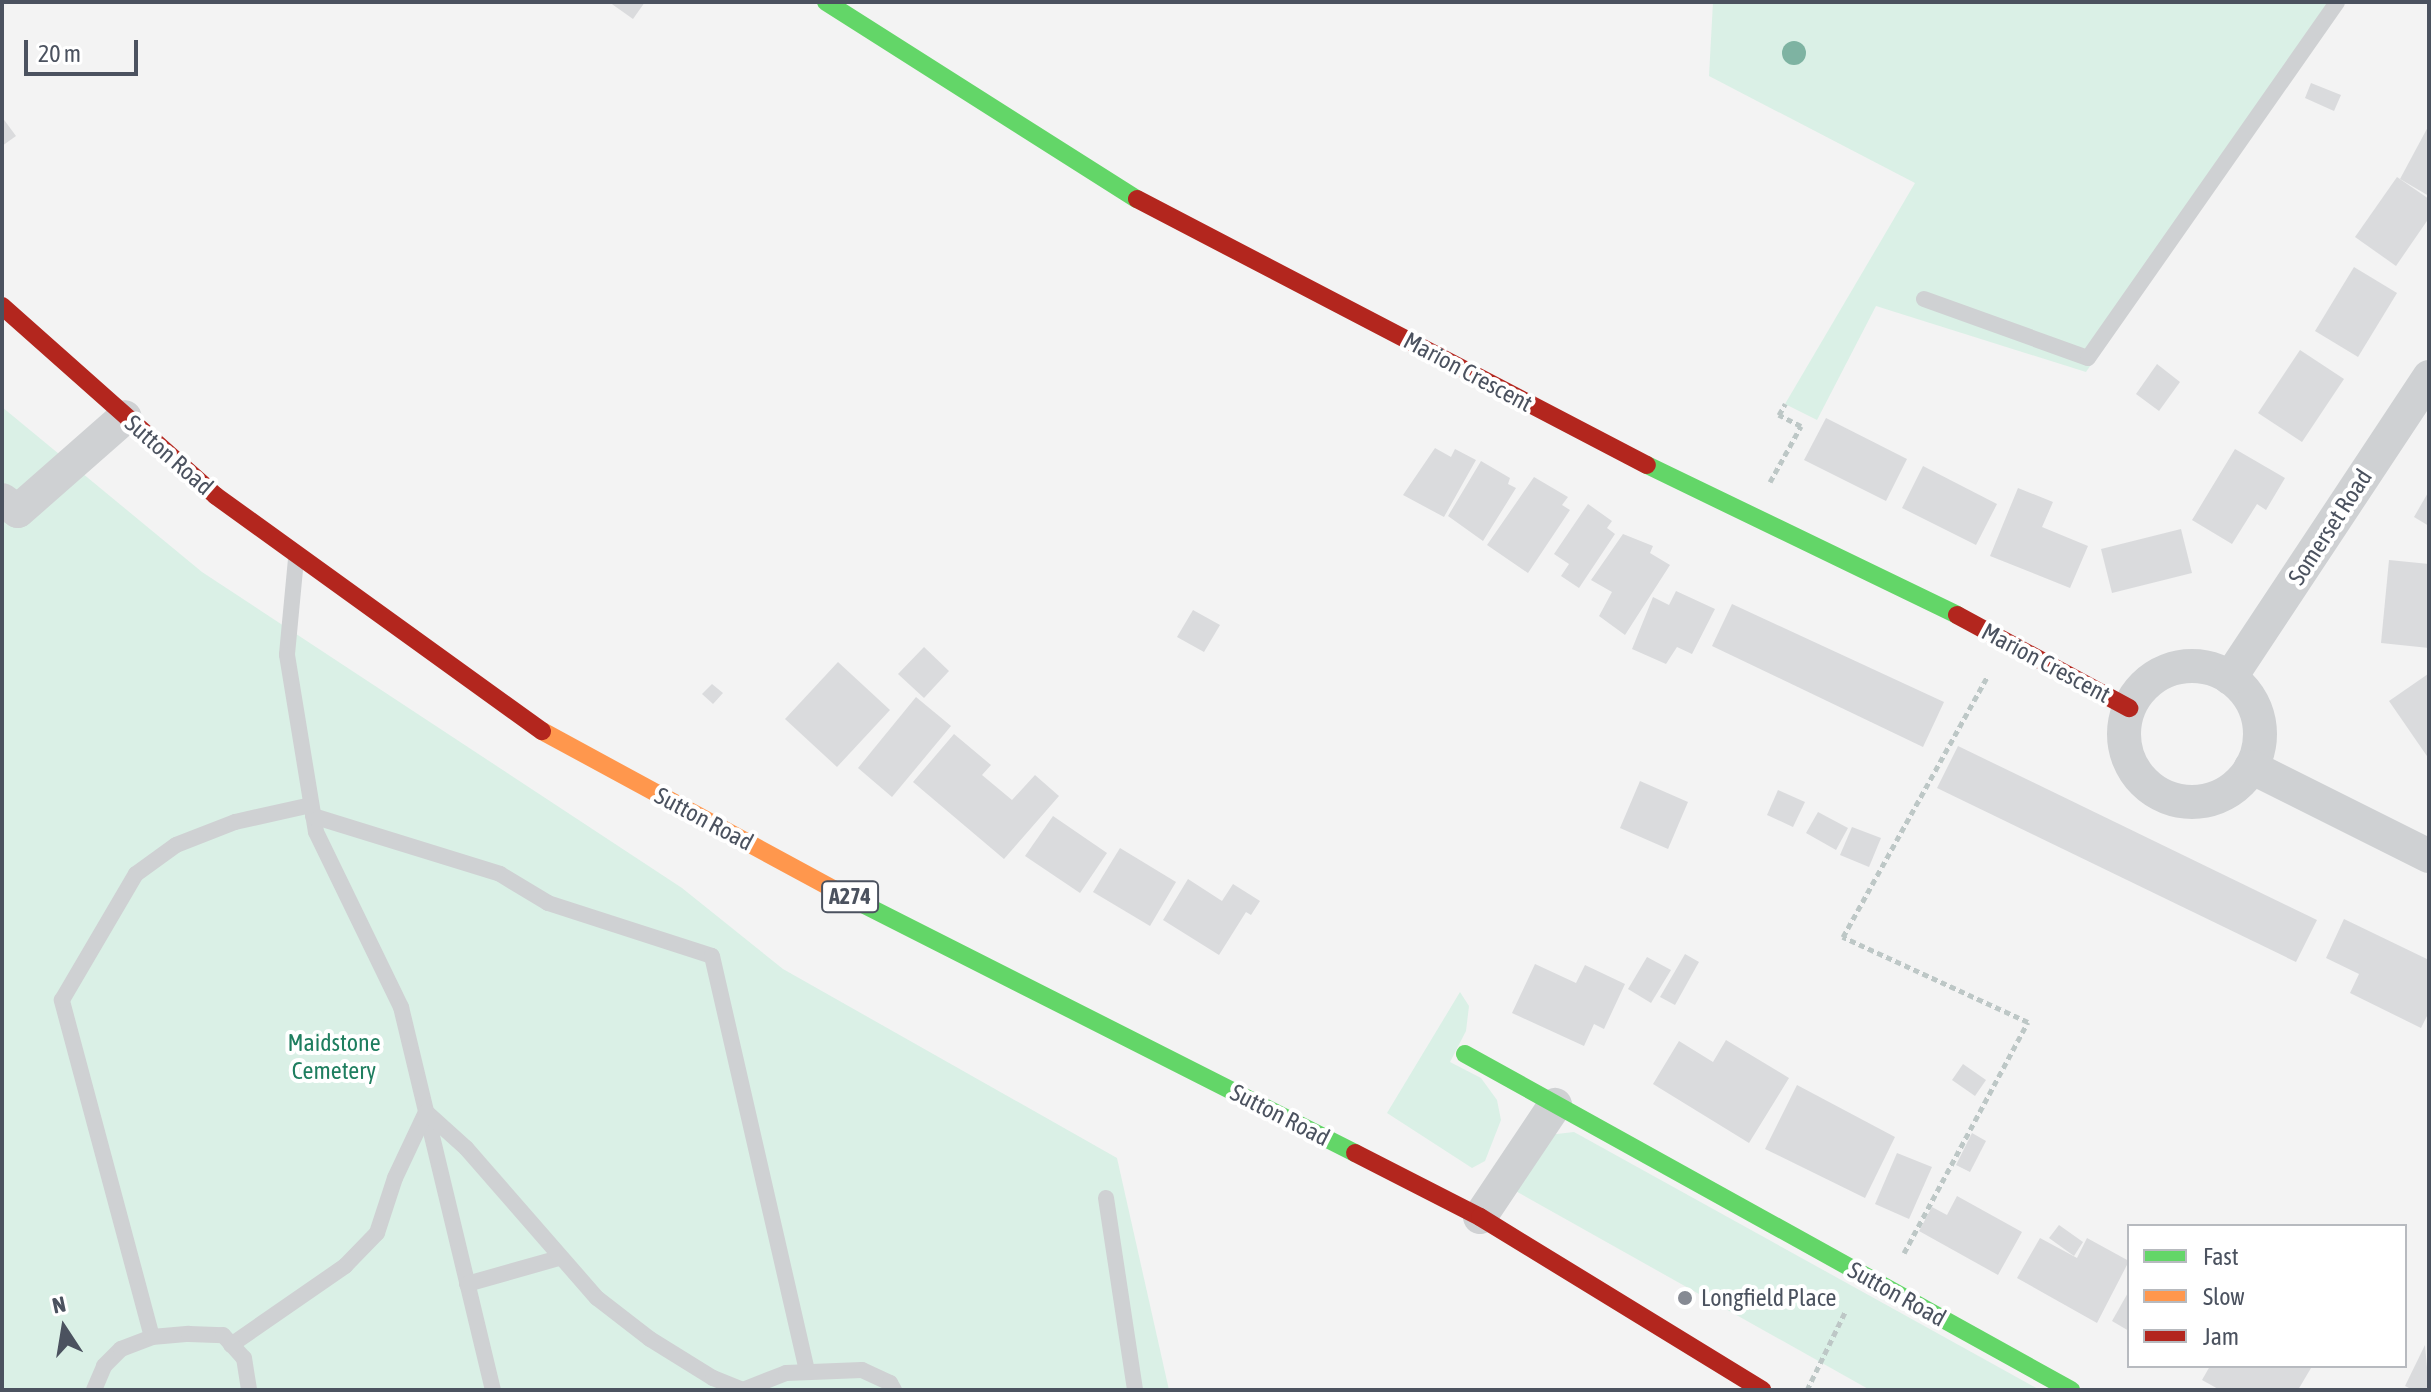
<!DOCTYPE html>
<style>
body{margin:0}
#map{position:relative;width:2431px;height:1392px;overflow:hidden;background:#f3f3f3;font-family:"Asap Condensed",sans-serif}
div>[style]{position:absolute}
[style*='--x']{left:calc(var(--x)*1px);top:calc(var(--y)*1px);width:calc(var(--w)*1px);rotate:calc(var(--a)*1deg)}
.green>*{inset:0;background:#daf0e6}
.building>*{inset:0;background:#dadbdd}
.path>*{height:5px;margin-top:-2.5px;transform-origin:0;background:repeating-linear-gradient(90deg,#bdc7c6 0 6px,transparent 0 10px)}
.lane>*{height:16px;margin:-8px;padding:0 8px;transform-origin:8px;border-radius:8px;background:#cfd1d3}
.street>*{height:34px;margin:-17px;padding:0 17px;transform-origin:17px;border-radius:17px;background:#cfd1d3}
.street>.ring{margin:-17px;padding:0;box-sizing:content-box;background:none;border:34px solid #cfd1d3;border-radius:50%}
.fast>*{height:18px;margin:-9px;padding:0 9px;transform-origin:9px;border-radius:9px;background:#63d668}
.slow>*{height:18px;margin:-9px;padding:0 9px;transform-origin:9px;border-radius:9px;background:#ff974d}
.jam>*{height:18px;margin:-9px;padding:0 9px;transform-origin:9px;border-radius:9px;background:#b3261e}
.trees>*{width:24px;height:24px;margin:-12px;border-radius:50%;background:#7eb3a2}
.dots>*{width:22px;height:22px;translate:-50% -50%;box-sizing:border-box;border:4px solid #fff;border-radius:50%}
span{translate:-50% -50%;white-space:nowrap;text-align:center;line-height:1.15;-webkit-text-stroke:8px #fff;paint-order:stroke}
.shield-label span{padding:2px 6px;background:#fff;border:2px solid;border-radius:6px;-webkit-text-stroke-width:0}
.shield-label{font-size:22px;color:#4b525f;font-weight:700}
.street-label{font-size:24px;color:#4b525f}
.park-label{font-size:24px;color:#1e7e5f}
.poi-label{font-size:24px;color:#4b525f}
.left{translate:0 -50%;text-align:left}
.frame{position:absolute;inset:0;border:4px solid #4b525f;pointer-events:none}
.legend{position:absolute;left:2127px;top:1224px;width:280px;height:144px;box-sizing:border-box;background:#fff;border:2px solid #b7babf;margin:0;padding:10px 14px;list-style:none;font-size:24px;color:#4b525f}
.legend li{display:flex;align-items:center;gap:16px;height:40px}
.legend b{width:40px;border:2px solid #b7babf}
.north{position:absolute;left:24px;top:1288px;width:80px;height:80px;-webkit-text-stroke:6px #fff;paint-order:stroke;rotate:348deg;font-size:22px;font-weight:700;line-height:32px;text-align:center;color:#4b525f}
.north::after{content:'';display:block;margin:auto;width:28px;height:36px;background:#4b525f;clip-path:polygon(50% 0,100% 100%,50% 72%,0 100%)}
.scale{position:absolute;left:24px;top:40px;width:114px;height:36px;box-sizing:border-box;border:4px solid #4b525f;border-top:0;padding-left:10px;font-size:24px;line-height:28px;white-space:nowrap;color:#4b525f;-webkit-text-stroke:6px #fff;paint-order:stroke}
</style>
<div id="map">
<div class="green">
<i style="clip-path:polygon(1713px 2px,2339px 2px,2086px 372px,1876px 306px,1817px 420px,1785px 404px,1915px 183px,1709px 76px)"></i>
<i style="clip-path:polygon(2px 407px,202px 572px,682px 888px,783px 969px,1117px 1158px,1169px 1390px,2px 1390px)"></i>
<i style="clip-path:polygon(1460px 992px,1469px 1006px,1466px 1031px,1450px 1062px,1481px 1078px,1497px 1100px,1501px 1120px,1485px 1161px,1472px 1168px,1387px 1113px)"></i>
<i style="clip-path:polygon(1574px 1132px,2040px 1390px,1870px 1390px,1512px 1189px,1548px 1135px)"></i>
</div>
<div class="building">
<i style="clip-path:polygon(609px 2px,645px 2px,633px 19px)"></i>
<i style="clip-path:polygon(2311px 83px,2341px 95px,2334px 111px,2305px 98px)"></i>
<i style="clip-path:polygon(2px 117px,16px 136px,2px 146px)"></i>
<i style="clip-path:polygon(2429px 125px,2429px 196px,2400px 179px)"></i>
<i style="clip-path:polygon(2397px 177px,2429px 199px,2429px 218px,2396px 266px,2355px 237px)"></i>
<i style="clip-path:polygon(2354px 267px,2397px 293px,2358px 357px,2315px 331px)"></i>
<i style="clip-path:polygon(2300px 350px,2344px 379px,2302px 442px,2258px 413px)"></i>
<i style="clip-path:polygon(2157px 364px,2180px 382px,2159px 411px,2136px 394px)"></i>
<i style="clip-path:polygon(1826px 418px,1907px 459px,1886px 501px,1804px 460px)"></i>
<i style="clip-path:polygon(1435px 448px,1451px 457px,1455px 449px,1476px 460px,1444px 517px,1403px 495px)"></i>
<i style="clip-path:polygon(2235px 449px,2285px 478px,2266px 510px,2257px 504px,2232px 544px,2192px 520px)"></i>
<i style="clip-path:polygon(1481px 461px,1510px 478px,1508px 484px,1516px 488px,1483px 541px,1448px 516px)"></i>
<i style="clip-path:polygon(1923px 466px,1997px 504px,1976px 545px,1902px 508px)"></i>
<i style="clip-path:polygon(1534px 477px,1568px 497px,1562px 505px,1570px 510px,1528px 573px,1487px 545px)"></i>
<i style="clip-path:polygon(2018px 488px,2053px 502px,2042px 527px,2088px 546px,2070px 588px,1990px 556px)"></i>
<i style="clip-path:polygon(2429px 491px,2429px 526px,2414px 517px)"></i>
<i style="clip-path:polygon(1588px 504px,1612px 521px,1607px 528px,1615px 534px,1579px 588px,1561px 576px,1569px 564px,1554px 554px)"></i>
<i style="clip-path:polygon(2181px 529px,2192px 573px,2112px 593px,2101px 549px)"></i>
<i style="clip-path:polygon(1623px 534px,1653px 546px,1650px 553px,1670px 565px,1625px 635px,1599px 616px,1612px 592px,1591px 580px)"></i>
<i style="clip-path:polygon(2389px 560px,2429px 564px,2429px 648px,2381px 643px)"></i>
<i style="clip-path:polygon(1676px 591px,1715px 609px,1692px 654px,1677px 647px,1666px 664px,1632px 649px,1653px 597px,1669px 605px)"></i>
<i style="clip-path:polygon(1732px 604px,1944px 702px,1923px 747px,1712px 646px)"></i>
<i style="clip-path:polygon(1193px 610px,1220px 625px,1204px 652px,1177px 637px)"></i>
<i style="clip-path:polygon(924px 647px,949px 671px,924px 698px,898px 674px)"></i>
<i style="clip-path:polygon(838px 662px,890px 710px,837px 767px,785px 719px)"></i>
<i style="clip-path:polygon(2428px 674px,2429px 675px,2429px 759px,2389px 701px)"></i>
<i style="clip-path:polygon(712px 684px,723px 693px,713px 704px,702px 694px)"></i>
<i style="clip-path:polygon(916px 697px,951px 726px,892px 797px,858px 768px)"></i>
<i style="clip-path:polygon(954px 734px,991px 765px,982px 775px,1012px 800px,1035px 775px,1059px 796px,1004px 859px,913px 782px)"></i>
<i style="clip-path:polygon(1958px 746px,2317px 920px,2296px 962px,1937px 788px)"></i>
<i style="clip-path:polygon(1640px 781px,1688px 802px,1668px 849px,1620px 828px)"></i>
<i style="clip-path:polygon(1778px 790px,1805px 802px,1793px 827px,1767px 815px)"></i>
<i style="clip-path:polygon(1818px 812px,1848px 828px,1836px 850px,1806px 833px)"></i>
<i style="clip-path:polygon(1053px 816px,1107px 853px,1080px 893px,1025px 856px)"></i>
<i style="clip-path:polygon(1852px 827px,1881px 838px,1869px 867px,1840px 855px)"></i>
<i style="clip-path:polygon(1120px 848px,1176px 882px,1150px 926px,1093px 892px)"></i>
<i style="clip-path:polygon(1188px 879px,1222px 901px,1233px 884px,1260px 901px,1251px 915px,1246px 912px,1219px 955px,1163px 920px)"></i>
<i style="clip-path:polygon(2344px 919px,2429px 960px,2429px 1012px,2421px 1028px,2350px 993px,2359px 974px,2326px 958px)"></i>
<i style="clip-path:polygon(1685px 954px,1699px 962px,1675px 1005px,1660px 997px)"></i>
<i style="clip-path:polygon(1647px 957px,1671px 970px,1651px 1003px,1628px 989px)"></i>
<i style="clip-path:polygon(1535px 964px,1576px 983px,1585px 965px,1625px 984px,1604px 1029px,1594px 1024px,1584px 1046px,1512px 1013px)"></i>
<i style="clip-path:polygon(1726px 1040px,1789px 1078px,1749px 1143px,1653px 1084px,1679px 1041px,1713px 1062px)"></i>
<i style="clip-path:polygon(1963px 1064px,1986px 1080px,1975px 1096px,1952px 1080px)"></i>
<i style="clip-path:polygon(1797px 1085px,1895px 1137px,1865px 1198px,1765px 1149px)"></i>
<i style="clip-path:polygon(1972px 1133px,1986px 1141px,1970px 1172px,1956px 1165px)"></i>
<i style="clip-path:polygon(1897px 1153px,1932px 1167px,1909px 1219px,1875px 1204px)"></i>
<i style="clip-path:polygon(1957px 1196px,2022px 1232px,1998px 1275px,1919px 1231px,1932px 1207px,1947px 1215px)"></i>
<i style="clip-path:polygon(2059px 1225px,2083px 1242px,2074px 1256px,2049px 1238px)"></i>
<i style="clip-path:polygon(2040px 1238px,2077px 1258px,2087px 1238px,2129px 1261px,2097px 1323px,2017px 1278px)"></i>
<i style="clip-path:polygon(2129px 1291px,2129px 1331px,2112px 1321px)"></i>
<i style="clip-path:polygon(2425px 1345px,2429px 1390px,2413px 1390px,2405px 1386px)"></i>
<i style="clip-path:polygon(2210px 1366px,2307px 1366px,2311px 1368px,2298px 1390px,2220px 1390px,2202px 1380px)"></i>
</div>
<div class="path">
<i style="--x:1770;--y:482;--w:64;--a:-61"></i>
<i style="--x:1801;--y:426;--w:25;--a:-153"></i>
<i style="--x:1779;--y:415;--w:13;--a:-61"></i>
<i style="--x:1904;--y:1253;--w:262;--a:-61.8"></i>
<i style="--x:2028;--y:1022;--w:204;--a:-155.3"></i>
<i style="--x:1843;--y:937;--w:297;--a:-61"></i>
<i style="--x:1807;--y:1390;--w:87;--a:-64"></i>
</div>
<div class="lane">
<i style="--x:1924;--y:299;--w:174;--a:19.8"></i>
<i style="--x:2088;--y:358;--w:434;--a:-55"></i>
<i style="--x:296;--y:559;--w:96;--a:95.4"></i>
<i style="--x:287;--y:655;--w:179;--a:80.7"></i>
<i style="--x:316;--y:832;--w:195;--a:64.1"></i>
<i style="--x:401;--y:1007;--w:394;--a:76.5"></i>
<i style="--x:313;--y:816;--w:196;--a:17.2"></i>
<i style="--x:500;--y:874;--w:56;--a:31.1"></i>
<i style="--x:548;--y:903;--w:172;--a:17.9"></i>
<i style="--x:712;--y:956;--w:426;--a:77.1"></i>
<i style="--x:1106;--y:1198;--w:194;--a:81.4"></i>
<i style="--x:467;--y:1284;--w:96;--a:-15.8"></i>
<i style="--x:152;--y:1337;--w:349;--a:-105"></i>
<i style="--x:62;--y:1000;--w:146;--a:-59.6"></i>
<i style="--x:136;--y:874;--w:49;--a:-35.9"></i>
<i style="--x:176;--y:845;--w:63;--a:-21.3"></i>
<i style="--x:235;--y:822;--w:78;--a:-12.6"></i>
<i style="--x:231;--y:1345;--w:139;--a:-34.7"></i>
<i style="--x:345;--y:1266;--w:46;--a:-45.9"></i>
<i style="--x:377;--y:1233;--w:58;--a:-71.9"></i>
<i style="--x:395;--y:1178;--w:73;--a:-64.8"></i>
<i style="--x:426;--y:1112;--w:54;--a:42"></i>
<i style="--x:466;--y:1148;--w:199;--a:48.9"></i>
<i style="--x:597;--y:1298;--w:67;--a:37.7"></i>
<i style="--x:650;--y:1339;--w:74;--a:31.8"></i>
<i style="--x:713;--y:1378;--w:32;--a:22"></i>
<i style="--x:743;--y:1390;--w:46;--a:-21.6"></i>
<i style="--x:786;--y:1373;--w:76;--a:-2.3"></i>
<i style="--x:862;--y:1370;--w:31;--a:25"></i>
<i style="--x:890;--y:1383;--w:8;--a:60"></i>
<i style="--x:94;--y:1390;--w:26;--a:-67"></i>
<i style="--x:104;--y:1366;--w:24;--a:-45"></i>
<i style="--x:121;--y:1349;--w:33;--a:-21"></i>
<i style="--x:152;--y:1337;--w:37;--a:-5"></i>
<i style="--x:189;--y:1334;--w:34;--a:2"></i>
<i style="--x:223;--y:1335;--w:31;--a:48"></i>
<i style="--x:244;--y:1358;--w:32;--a:81"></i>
</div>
<div class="street">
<i style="--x:2;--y:500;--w:19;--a:35"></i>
<i style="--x:18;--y:511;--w:142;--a:-41.3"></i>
<i class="ring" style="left:2124px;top:666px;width:102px;height:102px"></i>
<i style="--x:2230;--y:678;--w:361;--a:-56.5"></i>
<i style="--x:2251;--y:767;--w:199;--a:26.6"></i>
<i style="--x:1480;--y:1217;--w:135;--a:-56.2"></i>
</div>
<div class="fast">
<i style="--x:826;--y:2;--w:368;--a:32.4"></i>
<i style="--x:1647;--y:465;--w:344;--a:25.8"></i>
<i style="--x:833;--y:889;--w:585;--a:26.83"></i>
<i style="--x:1465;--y:1054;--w:693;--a:29.01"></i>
</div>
<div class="slow">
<i style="--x:542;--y:731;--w:331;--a:28.5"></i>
</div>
<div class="jam">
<i style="--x:1137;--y:199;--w:575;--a:27.55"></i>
<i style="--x:2;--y:306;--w:286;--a:41.6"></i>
<i style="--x:216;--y:496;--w:402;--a:35.8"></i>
<i style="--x:1957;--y:615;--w:196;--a:28.4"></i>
<i style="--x:1355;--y:1153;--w:140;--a:27.1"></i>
<i style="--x:1480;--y:1217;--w:331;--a:31.5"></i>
</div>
<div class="trees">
<i style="left:1794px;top:53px"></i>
</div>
<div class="dots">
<i style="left:1685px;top:1298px;background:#868a93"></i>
</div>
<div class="shield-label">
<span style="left:850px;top:897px">A274</span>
</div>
<div class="street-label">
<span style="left:1468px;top:372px;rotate:28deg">Marion Crescent</span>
<span style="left:169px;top:455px;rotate:41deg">Sutton Road</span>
<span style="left:2330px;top:527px;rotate:-57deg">Somerset Road</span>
<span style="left:2046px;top:663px;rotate:28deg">Marion Crescent</span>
<span style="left:704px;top:819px;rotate:28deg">Sutton Road</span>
<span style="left:1280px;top:1115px;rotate:27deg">Sutton Road</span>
<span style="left:1897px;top:1294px;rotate:29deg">Sutton Road</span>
</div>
<div class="park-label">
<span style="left:334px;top:1057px">Maidstone<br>Cemetery</span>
</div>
<div class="poi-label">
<span class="left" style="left:1701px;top:1298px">Longfield Place</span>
</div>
<div class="frame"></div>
<ul class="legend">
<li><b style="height:10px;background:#63d668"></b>Fast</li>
<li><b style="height:10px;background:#ff974d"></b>Slow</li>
<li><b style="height:10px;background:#b3261e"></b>Jam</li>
</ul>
<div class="north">N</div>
<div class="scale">20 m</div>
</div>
